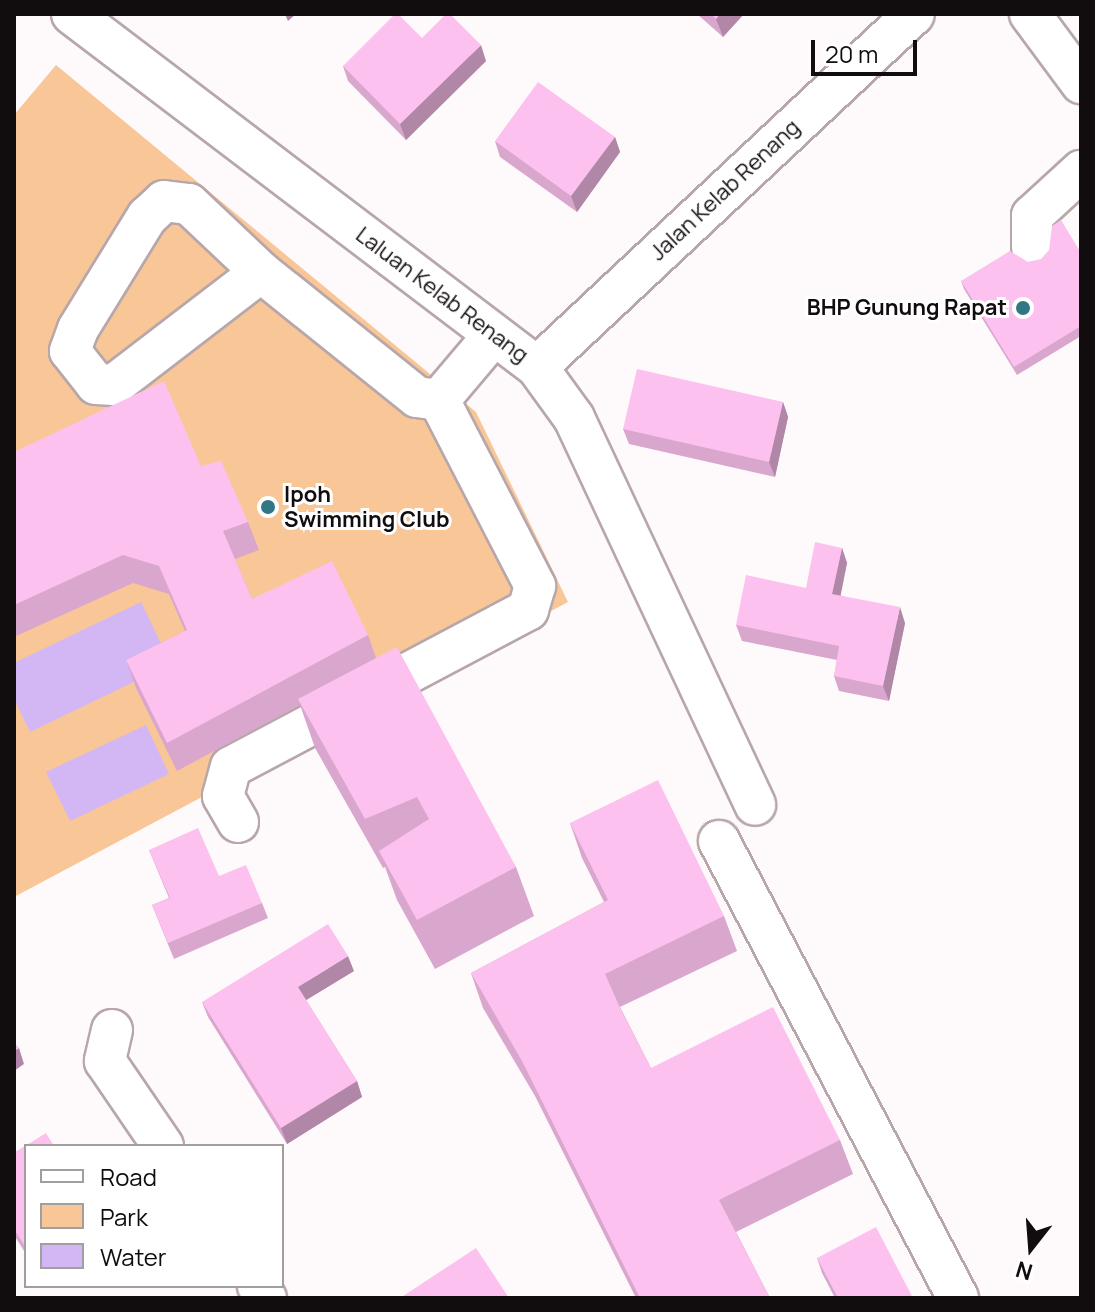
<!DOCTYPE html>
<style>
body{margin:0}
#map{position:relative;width:1095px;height:1312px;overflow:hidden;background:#fefafb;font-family:Manrope,sans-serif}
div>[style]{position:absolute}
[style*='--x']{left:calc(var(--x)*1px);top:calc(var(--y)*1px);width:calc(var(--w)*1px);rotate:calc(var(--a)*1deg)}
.green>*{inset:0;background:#f9c697}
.water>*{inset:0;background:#d2b7f4}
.roads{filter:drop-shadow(2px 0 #b8a7aa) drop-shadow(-2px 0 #b8a7aa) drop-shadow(0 2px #b8a7aa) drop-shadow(0 -2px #b8a7aa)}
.minor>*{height:40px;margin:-20px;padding:0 20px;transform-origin:20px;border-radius:20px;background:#fff}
.wall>*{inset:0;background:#d9a6ce}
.shaded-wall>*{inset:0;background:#b087a7}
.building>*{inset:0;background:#fcc1ef}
.dots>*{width:22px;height:22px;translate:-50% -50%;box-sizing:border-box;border:4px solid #fff;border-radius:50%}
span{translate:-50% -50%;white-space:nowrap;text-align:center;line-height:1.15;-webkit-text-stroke:6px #fff;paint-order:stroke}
.street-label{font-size:22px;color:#110c0d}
.poi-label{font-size:22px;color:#110c0d;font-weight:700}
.right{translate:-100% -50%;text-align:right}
.left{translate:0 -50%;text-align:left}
.frame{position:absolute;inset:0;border:16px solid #110c0d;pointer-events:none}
.legend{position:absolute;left:24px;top:1144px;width:260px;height:144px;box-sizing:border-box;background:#fff;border:2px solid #a09e9e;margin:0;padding:10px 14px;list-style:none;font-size:24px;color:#110c0d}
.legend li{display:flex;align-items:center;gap:16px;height:40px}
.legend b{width:40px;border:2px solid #a09e9e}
.north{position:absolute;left:991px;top:1208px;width:80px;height:80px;-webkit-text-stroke:6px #fff;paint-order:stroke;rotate:197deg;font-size:22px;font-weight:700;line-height:32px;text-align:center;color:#110c0d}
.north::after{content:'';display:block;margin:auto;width:28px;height:36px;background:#110c0d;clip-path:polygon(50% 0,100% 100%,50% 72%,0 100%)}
.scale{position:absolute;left:811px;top:40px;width:106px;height:36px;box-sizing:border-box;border:4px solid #110c0d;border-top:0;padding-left:10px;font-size:24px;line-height:28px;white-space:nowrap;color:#110c0d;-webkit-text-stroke:6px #fff;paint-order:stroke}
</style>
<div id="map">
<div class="green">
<i style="clip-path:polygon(56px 65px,476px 412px,568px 602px,14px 897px,14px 115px)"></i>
</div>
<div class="water">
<i style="clip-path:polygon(141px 602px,171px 664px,30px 732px,14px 699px,14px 663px)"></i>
<i style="clip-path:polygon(146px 725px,169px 774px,70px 821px,46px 772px)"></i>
</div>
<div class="roads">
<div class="minor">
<i style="--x:72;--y:14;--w:584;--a:37.2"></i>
<i style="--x:537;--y:367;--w:63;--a:54"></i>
<i style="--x:574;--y:418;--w:427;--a:64.9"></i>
<i style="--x:1030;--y:14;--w:86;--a:53.5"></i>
<i style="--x:1032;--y:247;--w:31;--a:-90"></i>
<i style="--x:1032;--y:216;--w:67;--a:-42.6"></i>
<i style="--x:261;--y:272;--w:185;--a:142.5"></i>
<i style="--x:114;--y:385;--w:18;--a:-177"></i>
<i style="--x:96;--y:384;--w:42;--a:-128.2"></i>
<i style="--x:70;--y:351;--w:23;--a:-70"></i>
<i style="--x:78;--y:329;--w:132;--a:-58.4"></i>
<i style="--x:147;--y:217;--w:23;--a:-43"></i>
<i style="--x:164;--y:201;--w:25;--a:7"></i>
<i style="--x:189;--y:204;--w:99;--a:43.4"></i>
<i style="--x:261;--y:272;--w:200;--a:38.7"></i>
<i style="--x:417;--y:397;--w:22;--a:8"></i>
<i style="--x:439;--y:400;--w:85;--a:-49.8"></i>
<i style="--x:537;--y:367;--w:516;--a:-43.12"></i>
<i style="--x:238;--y:822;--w:30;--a:-120"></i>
<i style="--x:223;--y:796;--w:30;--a:-75"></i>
<i style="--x:231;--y:767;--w:336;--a:-27.9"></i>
<i style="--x:528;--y:610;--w:25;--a:-74"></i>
<i style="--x:535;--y:586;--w:209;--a:-117.3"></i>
<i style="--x:719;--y:841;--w:516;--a:62.39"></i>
<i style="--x:112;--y:1030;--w:32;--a:103"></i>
<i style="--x:105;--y:1061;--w:103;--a:55.7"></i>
<i style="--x:258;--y:1286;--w:14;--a:56"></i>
</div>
</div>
<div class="wall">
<i style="clip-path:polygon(697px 14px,744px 14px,723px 37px)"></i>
<i style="clip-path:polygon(422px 38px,486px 61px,406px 140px,348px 81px,343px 66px)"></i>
<i style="clip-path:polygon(615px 137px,620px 152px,577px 212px,500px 157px,495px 141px)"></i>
<i style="clip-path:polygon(1081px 253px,1081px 336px,1017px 375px,964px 289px,961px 281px,1028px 262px)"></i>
<i style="clip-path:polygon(783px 402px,788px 417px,775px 477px,629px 444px,623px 429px)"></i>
<i style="clip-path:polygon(14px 452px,201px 466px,248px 522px,259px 550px,235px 559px,252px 599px,368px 635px,376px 658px,516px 867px,534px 916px,435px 969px,397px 900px,385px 867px,383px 868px,315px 748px,300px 705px,177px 771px,136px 688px,126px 660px,185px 631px,169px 594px,133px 583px,14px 637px)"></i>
<i style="clip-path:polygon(842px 548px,847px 563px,840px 595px,905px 623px,889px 701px,839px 691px,834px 676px,837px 660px,742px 641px,736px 625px,806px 588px)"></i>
<i style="clip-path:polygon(570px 823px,724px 916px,737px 951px,620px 1007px,651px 1068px,840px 1140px,853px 1174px,736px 1232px,770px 1298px,636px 1298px,535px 1096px,483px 1008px,471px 973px,604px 902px,582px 858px)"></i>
<i style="clip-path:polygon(149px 850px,219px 876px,262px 903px,268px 918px,174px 959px,152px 905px,169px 898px)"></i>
<i style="clip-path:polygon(354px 971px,306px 1000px,357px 1081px,362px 1097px,287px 1144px,208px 1017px,202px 1002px)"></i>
<i style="clip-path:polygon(26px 1146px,26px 1254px,14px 1235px,14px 1153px)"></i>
<i style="clip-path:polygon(817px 1258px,913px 1298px,835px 1298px,822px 1273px)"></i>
</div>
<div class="shaded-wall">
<i style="clip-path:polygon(285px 14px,296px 14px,288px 21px)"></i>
<i style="clip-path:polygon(720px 14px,744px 14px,723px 37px,716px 19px)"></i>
<i style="clip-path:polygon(481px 45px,486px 61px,406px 140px,400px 124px)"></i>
<i style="clip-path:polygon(615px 137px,620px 152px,577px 212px,571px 196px)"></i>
<i style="clip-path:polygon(783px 402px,788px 417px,775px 477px,769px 462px)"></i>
<i style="clip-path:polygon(842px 548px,847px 563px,838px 609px,832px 594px)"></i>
<i style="clip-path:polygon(900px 607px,905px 623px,889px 701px,883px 686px)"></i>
<i style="clip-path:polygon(348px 956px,354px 971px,303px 1002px,298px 987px)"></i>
<i style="clip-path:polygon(19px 1048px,24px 1064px,14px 1071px,14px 1051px)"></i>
<i style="clip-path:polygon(357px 1081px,362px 1097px,287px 1144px,281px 1128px)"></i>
</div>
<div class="building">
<i style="clip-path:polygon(395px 14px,398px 14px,422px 38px,446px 14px,450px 14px,481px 45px,400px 124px,343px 66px)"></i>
<i style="clip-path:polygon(711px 14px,720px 14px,716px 19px)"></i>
<i style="clip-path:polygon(538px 82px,615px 137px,571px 196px,495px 141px)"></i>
<i style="clip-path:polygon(1061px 220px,1081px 253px,1081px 326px,1014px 367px,961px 281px,1010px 251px,1028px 262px,1041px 259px,1049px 250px,1052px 226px)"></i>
<i style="clip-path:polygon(637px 369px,783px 402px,769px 462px,623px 429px)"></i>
<i style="clip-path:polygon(164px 381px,201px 466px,221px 461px,248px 522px,223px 531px,252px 599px,332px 561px,368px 635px,167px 743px,126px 660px,187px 630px,159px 566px,123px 555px,14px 605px,14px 452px)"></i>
<i style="clip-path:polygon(815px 542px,842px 548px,832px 594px,900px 607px,883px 686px,834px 676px,839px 646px,736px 625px,746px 575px,806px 588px)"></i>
<i style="clip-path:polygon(397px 647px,516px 867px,417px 920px,379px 851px,429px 819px,417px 797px,365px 819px,298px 699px)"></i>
<i style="clip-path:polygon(658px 780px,724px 916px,605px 974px,621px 1010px,651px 1068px,773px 1007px,840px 1140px,719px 1200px,770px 1298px,640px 1298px,522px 1061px,471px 973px,608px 900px,570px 823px)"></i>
<i style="clip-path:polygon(198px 828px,219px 876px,246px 865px,262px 903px,168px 943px,152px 905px,170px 898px,149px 850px)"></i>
<i style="clip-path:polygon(328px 924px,348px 956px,298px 987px,357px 1081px,281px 1128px,202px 1002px)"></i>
<i style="clip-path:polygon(14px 1042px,19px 1048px,14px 1051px)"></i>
<i style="clip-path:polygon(46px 1133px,54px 1146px,26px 1146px,26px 1248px,14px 1229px,14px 1153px)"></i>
<i style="clip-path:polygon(876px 1227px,913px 1298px,838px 1298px,817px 1258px)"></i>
<i style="clip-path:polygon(476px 1248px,509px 1298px,400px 1298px)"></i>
</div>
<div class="dots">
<i style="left:1023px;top:308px;background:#337787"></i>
<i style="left:268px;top:507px;background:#337787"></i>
</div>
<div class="street-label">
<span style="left:725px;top:190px;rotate:-43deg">Jalan Kelab Renang</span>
<span style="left:442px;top:295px;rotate:37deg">Laluan Kelab Renang</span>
</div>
<div class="poi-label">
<span class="right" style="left:1007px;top:308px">BHP Gunung Rapat</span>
<span class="left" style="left:284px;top:507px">Ipoh<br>Swimming Club</span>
</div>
<div class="frame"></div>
<ul class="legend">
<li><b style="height:10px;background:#fff"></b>Road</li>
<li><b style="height:22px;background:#f9c697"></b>Park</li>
<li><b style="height:22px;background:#d2b7f4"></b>Water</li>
</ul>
<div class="north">N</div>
<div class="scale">20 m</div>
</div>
